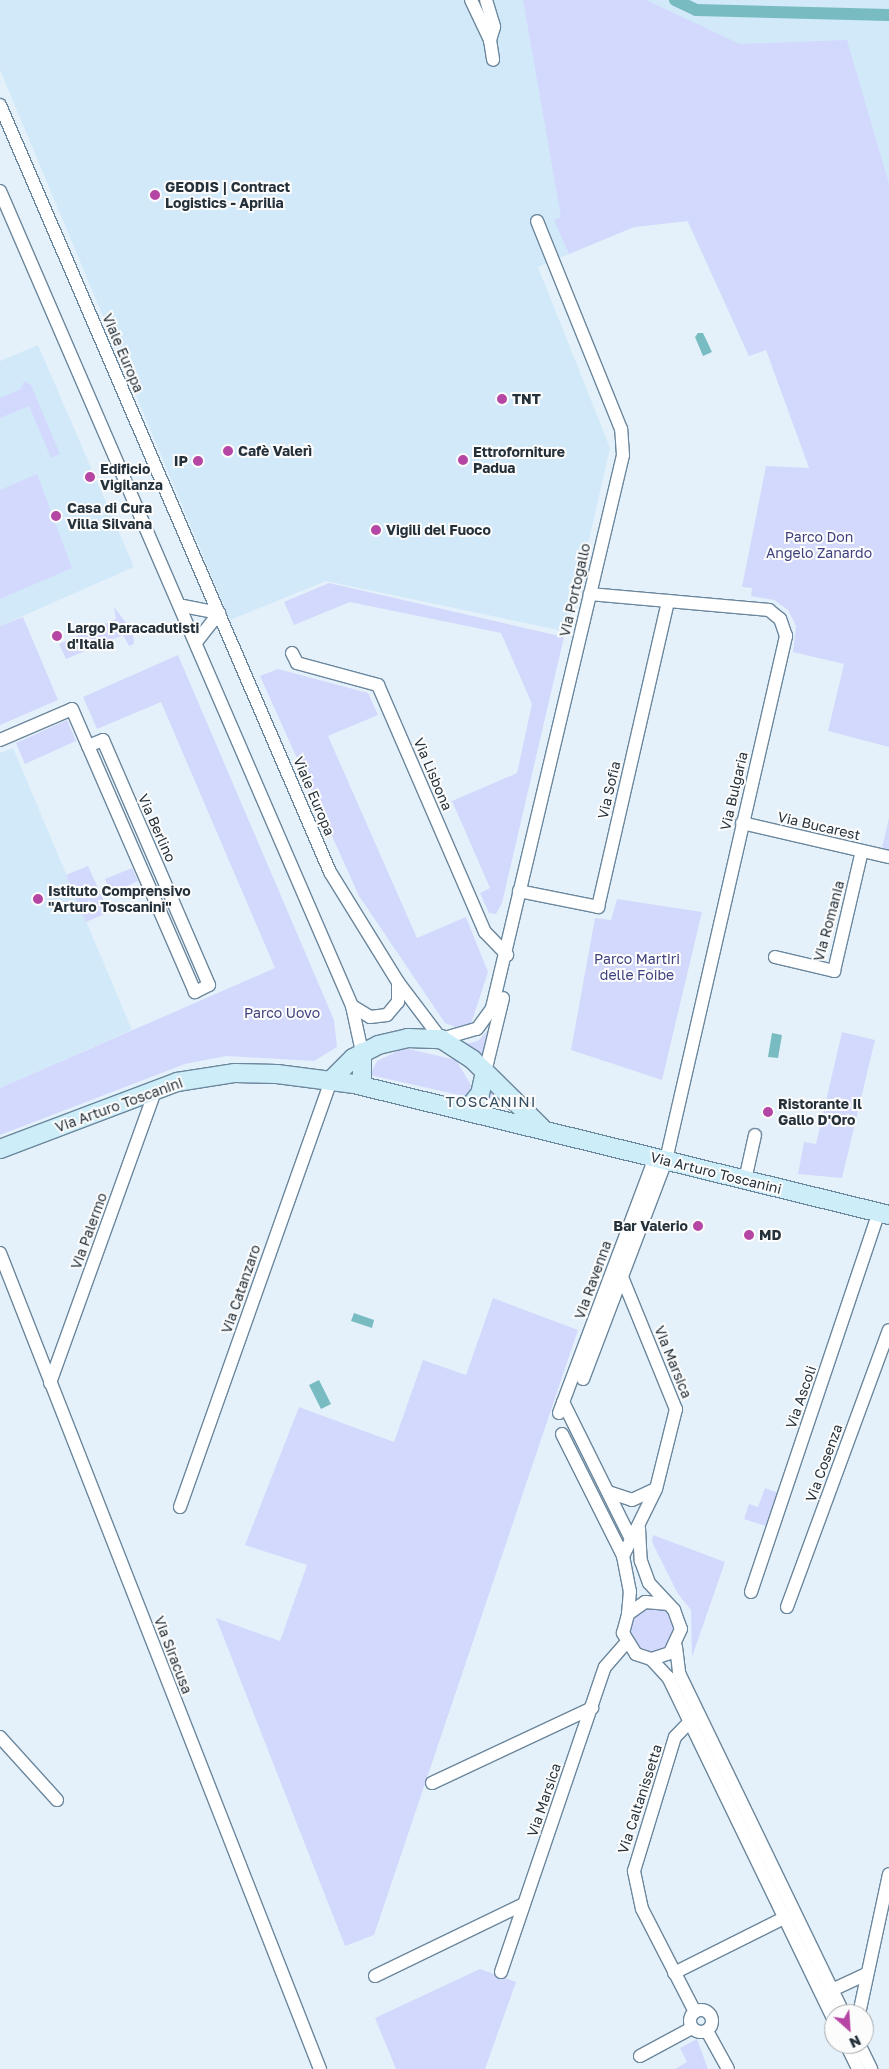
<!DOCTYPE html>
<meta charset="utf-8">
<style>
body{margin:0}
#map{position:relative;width:889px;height:2069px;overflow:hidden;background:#e5f1fa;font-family:"Golos Text",sans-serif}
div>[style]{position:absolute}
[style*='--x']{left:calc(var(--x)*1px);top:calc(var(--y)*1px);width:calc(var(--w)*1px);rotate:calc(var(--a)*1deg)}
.built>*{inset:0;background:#d2e9fa}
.green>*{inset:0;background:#d3d9fc}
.round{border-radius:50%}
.water>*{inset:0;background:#78bcc2}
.canal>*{height:12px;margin:-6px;padding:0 6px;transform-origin:6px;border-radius:6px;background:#78bcc2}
.roads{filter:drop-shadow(1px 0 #6b879d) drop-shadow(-1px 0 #6b879d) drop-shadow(0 1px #6b879d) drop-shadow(0 -1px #6b879d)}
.street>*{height:12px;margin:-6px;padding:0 6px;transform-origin:6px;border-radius:6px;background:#fff}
.street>.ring{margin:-6px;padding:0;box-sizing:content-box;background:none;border:12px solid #fff;border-radius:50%}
.secondary>*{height:18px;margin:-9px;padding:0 9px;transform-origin:9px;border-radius:9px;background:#cdedf8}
.dots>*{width:14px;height:14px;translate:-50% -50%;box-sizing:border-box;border:2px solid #fcfcfc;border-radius:50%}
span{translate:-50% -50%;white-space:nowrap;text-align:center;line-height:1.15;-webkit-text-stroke:4px #fcfcfc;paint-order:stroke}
.poi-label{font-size:14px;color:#25313a;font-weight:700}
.left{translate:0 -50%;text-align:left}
.right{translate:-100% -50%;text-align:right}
.street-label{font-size:14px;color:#25313a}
.park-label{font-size:14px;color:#3e417d}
.neighbourhood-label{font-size:15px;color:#354f63;letter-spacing:1px}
.north{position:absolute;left:824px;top:2004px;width:50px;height:50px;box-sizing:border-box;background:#fcfcfc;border:1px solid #a6abae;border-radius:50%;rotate:154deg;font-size:14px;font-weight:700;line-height:20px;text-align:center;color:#25313a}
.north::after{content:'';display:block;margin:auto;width:18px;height:22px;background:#b546a3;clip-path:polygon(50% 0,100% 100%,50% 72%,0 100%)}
</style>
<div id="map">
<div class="built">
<i style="clip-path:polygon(0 0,889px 0,889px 306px,749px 356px,687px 221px,634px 227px,538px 267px,610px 448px,568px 632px,326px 581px,230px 620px,0 70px)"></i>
<i style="clip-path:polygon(38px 345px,134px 567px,0 626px,0 361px)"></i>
<i style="clip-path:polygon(13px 748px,132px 1030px,0 1088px,0 753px)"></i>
</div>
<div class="green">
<i style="clip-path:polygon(523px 0,646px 0,740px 44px,847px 40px,889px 184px,889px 747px,828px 731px,844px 664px,793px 652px,796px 626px,788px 610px,774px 600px,751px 596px,752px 588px,742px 587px,766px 466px,809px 468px,766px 350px,749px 356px,688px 221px,634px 227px,569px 254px,554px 220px,561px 217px)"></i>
<i style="clip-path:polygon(24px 381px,31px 385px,60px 454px,51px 458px,29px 406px,0 418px,0 398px,21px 389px)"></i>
<i style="clip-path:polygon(37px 474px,72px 568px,0 599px,0 490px)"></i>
<i style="clip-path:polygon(329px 583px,564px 637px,502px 903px,496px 914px,489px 913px,480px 893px,490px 888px,452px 801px,517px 773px,532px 704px,501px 633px,350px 602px,294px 625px,284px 602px)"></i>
<i style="clip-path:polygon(114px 607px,133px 632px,134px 644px,129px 646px,123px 635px,66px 659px,59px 644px,116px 619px)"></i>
<i style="clip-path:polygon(23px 617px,58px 700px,0 725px,0 626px)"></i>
<i style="clip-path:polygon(178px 655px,334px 1020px,337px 1047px,314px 1061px,226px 1056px,185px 1064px,0 1135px,0 1088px,275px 968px,161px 702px,97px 729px,83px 697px)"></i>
<i style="clip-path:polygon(278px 669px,368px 693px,378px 715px,328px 736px,417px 938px,466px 917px,488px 972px,471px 1024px,460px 1029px,445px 1023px,359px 896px,260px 676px)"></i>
<i style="clip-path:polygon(67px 720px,76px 741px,25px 764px,16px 743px)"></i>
<i style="clip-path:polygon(889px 818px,889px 850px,882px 848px)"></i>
<i style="clip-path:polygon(88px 866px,109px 912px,86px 922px,66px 875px)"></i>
<i style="clip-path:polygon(132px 868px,138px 881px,111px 893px,105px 879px)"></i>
<i style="clip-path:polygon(617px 899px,702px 912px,662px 1080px,571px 1050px,595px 918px,611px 920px)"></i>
<i style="clip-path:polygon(491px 1027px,486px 1059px,461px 1045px,478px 1041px)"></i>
<i style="clip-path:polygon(842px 1032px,875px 1040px,842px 1178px,798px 1174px,804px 1142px,816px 1144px)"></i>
<i style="clip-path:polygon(404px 1048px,456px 1060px,471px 1085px,468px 1097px,370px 1075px,377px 1061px)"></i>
<i style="clip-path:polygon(492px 1087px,498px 1099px,503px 1106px,485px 1102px)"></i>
<i style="clip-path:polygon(493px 1298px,578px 1330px,374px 1935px,345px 1946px,216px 1618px,280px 1641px,307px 1565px,245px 1545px,299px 1407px,394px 1442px,423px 1360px,466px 1375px)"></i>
<i style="clip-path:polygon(765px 1488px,781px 1494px,769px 1527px,744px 1519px,749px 1504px,758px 1507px)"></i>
<i style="clip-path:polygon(653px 1535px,725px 1562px,692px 1657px,691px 1610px,678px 1594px,652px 1542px)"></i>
<i class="round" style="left:629px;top:1607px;width:46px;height:46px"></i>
<i style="clip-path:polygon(480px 1969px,516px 1982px,485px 2069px,396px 2069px,375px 2018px)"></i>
<i style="clip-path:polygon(697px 2039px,708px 2069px,675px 2069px,687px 2062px,680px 2048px)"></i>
</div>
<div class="water">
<i style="clip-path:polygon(698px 333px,703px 333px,712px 352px,703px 356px,695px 337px)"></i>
<i style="clip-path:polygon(772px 1033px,782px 1035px,778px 1058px,768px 1057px)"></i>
<i style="clip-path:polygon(354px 1313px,374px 1320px,372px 1328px,351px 1321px)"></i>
<i style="clip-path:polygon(319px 1380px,331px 1404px,321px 1409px,309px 1385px)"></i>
</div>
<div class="canal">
<i style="--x:675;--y:0;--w:23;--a:25"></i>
<i style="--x:696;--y:10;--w:193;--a:1.5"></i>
</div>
<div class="roads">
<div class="street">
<i style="--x:471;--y:0;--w:44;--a:64.6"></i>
<i style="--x:490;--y:40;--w:20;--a:81"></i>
<i style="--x:486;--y:0;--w:28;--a:73"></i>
<i style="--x:494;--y:27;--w:14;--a:107"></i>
<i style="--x:0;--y:105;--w:835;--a:66.72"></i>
<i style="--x:330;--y:872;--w:129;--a:58.3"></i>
<i style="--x:398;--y:982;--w:71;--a:53"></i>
<i style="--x:441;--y:1039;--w:37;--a:-16"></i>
<i style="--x:477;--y:1029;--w:26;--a:-54"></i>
<i style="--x:492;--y:1008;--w:568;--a:-76.67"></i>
<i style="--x:623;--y:455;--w:26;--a:-94"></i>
<i style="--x:621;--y:429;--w:224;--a:-112"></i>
<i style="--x:0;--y:191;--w:888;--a:66.64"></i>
<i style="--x:352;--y:1006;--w:47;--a:77.7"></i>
<i style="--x:183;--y:606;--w:37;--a:11"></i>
<i style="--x:219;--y:613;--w:36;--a:128"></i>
<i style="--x:292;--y:653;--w:11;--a:63"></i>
<i style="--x:297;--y:663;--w:84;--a:15.2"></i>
<i style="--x:378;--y:685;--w:269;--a:66.6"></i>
<i style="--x:485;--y:932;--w:32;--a:46"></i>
<i style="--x:0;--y:740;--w:78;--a:-23.3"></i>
<i style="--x:72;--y:709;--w:40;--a:66.6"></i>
<i style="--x:103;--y:740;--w:267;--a:66.6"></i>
<i style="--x:209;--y:985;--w:16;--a:153"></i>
<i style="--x:195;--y:992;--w:268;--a:-113.5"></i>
<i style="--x:88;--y:746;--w:16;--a:-22"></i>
<i style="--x:742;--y:823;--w:151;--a:13"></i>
<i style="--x:519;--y:891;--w:81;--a:11.4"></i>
<i style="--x:598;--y:907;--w:314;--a:-77.1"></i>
<i style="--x:775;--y:957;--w:61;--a:13.3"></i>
<i style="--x:834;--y:971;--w:123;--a:-76.9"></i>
<i style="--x:352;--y:1006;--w:21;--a:31"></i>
<i style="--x:370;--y:1017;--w:17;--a:-7"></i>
<i style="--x:387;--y:1015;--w:17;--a:-50"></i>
<i style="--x:398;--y:1002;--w:20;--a:-90"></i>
<i style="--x:485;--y:1072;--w:76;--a:-76.3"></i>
<i style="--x:745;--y:1180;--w:46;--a:-77.5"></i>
<i style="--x:0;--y:1253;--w:877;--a:68.59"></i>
<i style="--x:622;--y:1277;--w:143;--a:67.8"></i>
<i style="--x:676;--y:1409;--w:82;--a:104"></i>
<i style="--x:656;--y:1489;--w:75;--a:116.2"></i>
<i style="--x:623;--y:1556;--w:36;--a:79"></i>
<i style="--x:630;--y:1591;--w:23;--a:95"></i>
<i style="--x:583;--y:1379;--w:234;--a:-69.2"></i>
<i style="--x:666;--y:1160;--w:538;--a:-77.1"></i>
<i style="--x:786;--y:636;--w:18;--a:-109"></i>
<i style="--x:780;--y:619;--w:14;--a:-141"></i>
<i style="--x:769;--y:610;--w:180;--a:-174.9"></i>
<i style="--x:50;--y:1383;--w:313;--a:-70.2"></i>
<i style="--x:563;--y:1402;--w:153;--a:63.6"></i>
<i style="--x:559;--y:1413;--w:273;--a:-69.4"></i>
<i style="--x:562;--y:1434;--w:136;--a:63.4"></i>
<i style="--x:608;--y:1492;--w:25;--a:18"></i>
<i style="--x:632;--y:1500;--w:26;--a:-25"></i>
<i style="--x:180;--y:1507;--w:453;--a:-70.5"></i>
<i style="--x:639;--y:1528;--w:33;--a:87"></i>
<i style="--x:641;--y:1561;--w:23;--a:70"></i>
<i style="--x:649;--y:1583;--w:37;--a:47"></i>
<i style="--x:674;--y:1610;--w:20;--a:70"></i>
<i style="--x:681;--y:1629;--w:26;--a:115"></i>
<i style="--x:670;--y:1653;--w:20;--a:162"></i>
<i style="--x:651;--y:1659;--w:16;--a:-162"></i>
<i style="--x:636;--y:1654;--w:25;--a:-122"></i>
<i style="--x:623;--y:1633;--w:20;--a:-75"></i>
<i style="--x:628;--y:1614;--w:21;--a:-35"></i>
<i style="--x:645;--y:1602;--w:21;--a:5"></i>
<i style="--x:751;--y:1592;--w:401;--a:-71.4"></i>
<i style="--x:787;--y:1607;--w:295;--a:-69.8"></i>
<i style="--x:676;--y:1647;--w:26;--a:83"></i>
<i style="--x:679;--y:1673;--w:379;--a:64.2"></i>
<i style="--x:651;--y:1659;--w:25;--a:47"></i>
<i style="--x:668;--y:1677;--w:382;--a:64.2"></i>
<i style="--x:0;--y:1737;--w:85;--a:47.9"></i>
<i style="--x:432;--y:1783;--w:177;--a:-25.1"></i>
<i style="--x:501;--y:1972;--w:322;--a:-71.2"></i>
<i style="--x:605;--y:1667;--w:32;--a:-49"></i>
<i style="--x:674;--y:1973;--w:130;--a:-26.6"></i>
<i style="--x:375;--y:1976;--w:165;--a:-25.8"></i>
<i style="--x:832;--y:1990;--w:38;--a:-25"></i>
<i class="ring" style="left:690px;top:2010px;width:10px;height:10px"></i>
<i style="--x:695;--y:2012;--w:116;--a:-117.2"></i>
<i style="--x:642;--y:1909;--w:39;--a:-102"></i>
<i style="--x:634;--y:1871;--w:140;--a:-73"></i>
<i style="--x:675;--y:1737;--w:29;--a:-46"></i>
<i style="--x:859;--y:2014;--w:143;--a:-77.9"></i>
<i style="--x:707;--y:2031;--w:43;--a:61.1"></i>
<i style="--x:846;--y:2044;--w:28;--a:64"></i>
<i style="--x:859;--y:2044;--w:28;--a:64"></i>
<i style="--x:640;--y:2056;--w:59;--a:-28.3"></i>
</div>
<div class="secondary">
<i style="--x:331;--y:1080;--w:31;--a:-45"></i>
<i style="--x:353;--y:1058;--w:28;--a:-27"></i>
<i style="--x:378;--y:1045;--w:31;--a:-13"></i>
<i style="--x:408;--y:1038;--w:33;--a:2"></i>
<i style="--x:441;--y:1039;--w:37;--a:33"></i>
<i style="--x:472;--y:1059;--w:97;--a:44.6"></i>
<i style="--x:362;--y:1085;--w:33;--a:-90"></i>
<i style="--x:466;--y:1111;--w:22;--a:-51"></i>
<i style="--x:480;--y:1094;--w:23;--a:-77"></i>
<i style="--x:0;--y:1149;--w:189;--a:-20.7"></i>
<i style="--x:177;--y:1082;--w:59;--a:-8.8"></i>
<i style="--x:235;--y:1073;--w:42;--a:1.4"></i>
<i style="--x:277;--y:1074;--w:78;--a:7.4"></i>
<i style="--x:354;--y:1084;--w:551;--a:13.76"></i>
</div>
</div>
<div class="dots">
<i style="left:155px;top:195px;background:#b546a3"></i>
<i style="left:502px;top:399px;background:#b546a3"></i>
<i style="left:228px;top:451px;background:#b546a3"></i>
<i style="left:463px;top:460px;background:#b546a3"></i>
<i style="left:198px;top:461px;background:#b546a3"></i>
<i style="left:90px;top:477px;background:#b546a3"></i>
<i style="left:56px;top:516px;background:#b546a3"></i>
<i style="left:376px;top:530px;background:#b546a3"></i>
<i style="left:57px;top:636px;background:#b546a3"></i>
<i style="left:38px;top:899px;background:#b546a3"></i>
<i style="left:768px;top:1112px;background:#b546a3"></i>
<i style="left:698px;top:1226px;background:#b546a3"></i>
<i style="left:749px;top:1235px;background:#b546a3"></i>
</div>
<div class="poi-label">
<span class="left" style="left:165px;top:195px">GEODIS | Contract<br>Logistics - Aprilia</span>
<span class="left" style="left:512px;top:399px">TNT</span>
<span class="left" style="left:238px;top:451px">Cafè Valerì</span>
<span class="left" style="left:473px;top:460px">Ettroforniture<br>Padua</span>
<span class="right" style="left:188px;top:461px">IP</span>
<span class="left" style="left:100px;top:477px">Edificio<br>Vigilanza</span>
<span class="left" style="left:67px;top:516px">Casa di Cura<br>Villa Silvana</span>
<span class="left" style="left:386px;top:530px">Vigili del Fuoco</span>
<span class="left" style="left:67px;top:636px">Largo Paracadutisti<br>d'Italia</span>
<span class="left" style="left:48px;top:899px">Istituto Comprensivo<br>"Arturo Toscanini"</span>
<span class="left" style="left:778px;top:1112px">Ristorante Il<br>Gallo D'Oro</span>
<span class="right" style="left:688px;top:1226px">Bar Valerio</span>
<span class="left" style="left:759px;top:1235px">MD</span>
</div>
<div class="street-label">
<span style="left:123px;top:353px;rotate:67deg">Viale Europa</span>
<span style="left:575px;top:590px;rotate:-77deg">Via Portogallo</span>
<span style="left:433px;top:774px;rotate:67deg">Via Lisbona</span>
<span style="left:609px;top:790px;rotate:-77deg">Via Sofia</span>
<span style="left:734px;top:791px;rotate:-77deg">Via Bulgaria</span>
<span style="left:314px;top:796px;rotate:67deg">Viale Europa</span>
<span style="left:819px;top:826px;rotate:13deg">Via Bucarest</span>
<span style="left:157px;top:828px;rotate:66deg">Via Berlino</span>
<span style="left:829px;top:921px;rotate:-75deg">Via Romania</span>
<span style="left:119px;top:1105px;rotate:-20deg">Via Arturo Toscanini</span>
<span style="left:716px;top:1173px;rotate:14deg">Via Arturo Toscanini</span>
<span style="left:89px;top:1231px;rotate:-70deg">Via Palermo</span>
<span style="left:593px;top:1280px;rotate:-70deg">Via Ravenna</span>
<span style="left:241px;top:1289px;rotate:-71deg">Via Catanzaro</span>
<span style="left:673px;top:1362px;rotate:68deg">Via Marsica</span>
<span style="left:801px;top:1397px;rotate:-71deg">Via Ascoli</span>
<span style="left:824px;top:1463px;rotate:-70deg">Via Cosenza</span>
<span style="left:173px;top:1655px;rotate:69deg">Via Siracusa</span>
<span style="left:640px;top:1799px;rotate:-72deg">Via Caltanissetta</span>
<span style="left:544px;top:1800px;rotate:-71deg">Via Marsica</span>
</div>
<div class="park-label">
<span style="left:819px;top:545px">Parco Don<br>Angelo Zanardo</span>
<span style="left:637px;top:967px">Parco Martiri<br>delle Foibe</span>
<span style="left:282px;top:1013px">Parco Uovo</span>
</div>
<div class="neighbourhood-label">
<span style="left:491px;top:1102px">TOSCANINI</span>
</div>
<div class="north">N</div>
</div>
